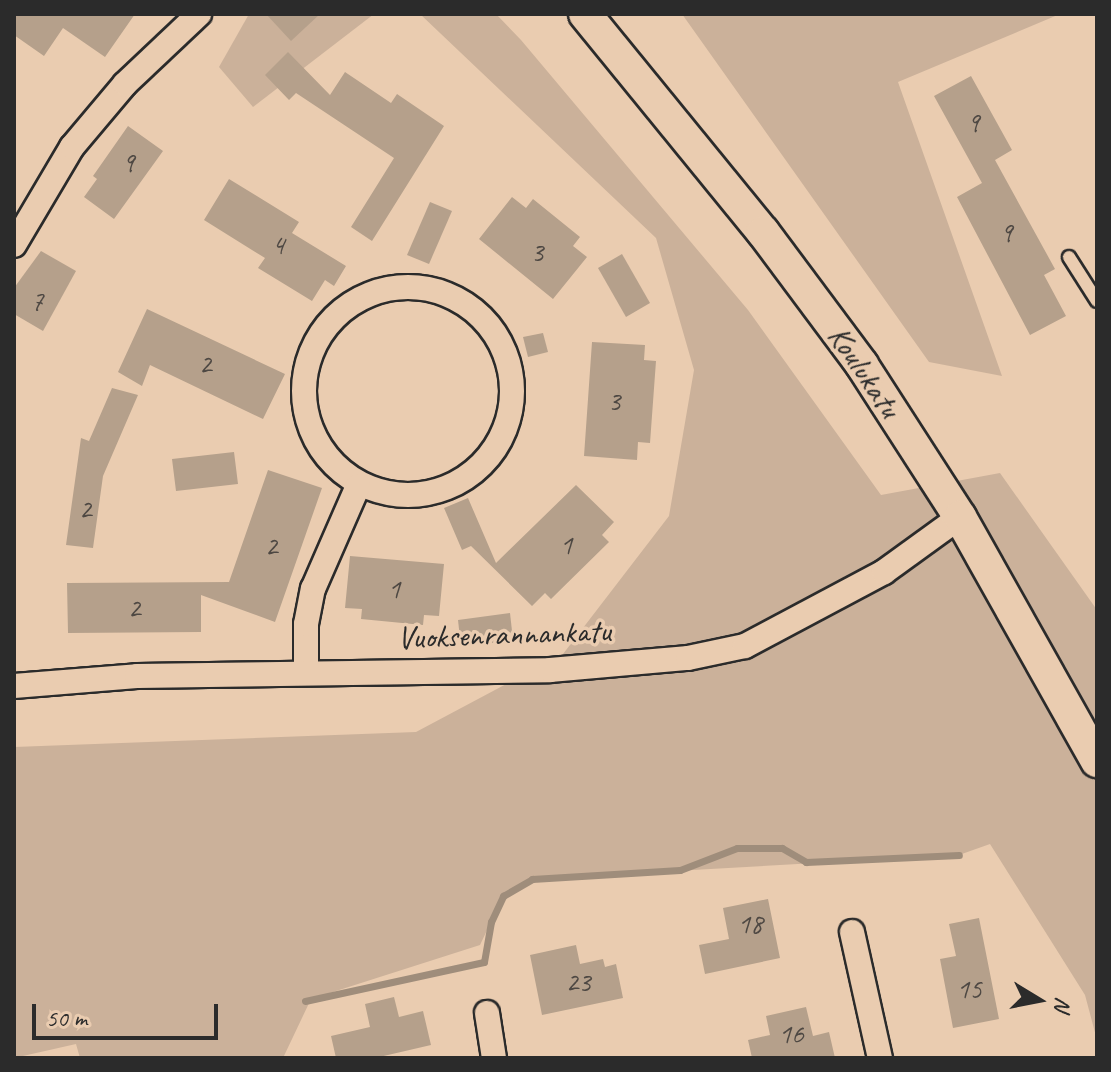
<!DOCTYPE html>
<style>
body{margin:0}
#map{position:relative;width:1111px;height:1072px;overflow:hidden;background:#eaccb0;font-family:Caveat,sans-serif}
div>[style]{position:absolute}
[style*='--x']{left:calc(var(--x)*1px);top:calc(var(--y)*1px);width:calc(var(--w)*1px);rotate:calc(var(--a)*1deg)}
.green>*{inset:0;background:#cbb19a}
.stream>*{height:7px;margin:-3.5px;padding:0 3.5px;transform-origin:3.5px;border-radius:3.5px;background:#9f8d7b}
.building>*{inset:0;background:#b5a08b}
.roads{filter:drop-shadow(2px 0 #2b2b2b) drop-shadow(-2px 0 #2b2b2b) drop-shadow(0 2px #2b2b2b) drop-shadow(0 -2px #2b2b2b)}
.service>*{height:12px;margin:-6px;padding:0 6px;transform-origin:6px;border-radius:6px;background:#eaccb0}
.minor>*{height:24px;margin:-12px;padding:0 12px;transform-origin:12px;border-radius:12px;background:#eaccb0}
.minor>.ring{margin:-12px;padding:0;box-sizing:content-box;background:none;border:24px solid #eaccb0;border-radius:50%}
.tertiary>*{height:32px;margin:-16px;padding:0 16px;transform-origin:16px;border-radius:16px;background:#eaccb0}
span{translate:-50% -50%;white-space:nowrap;text-align:center;line-height:1.15;-webkit-text-stroke:7px #eaccb0;paint-order:stroke}
.number-label{font-size:28px;color:#4e4843}
.number-label span{-webkit-text-stroke-width:0}
.street-label{font-size:32px;color:#2b2b2b}
.frame{position:absolute;inset:0;border:16px solid #2b2b2b;pointer-events:none}
.north{position:absolute;left:999px;top:960px;width:80px;height:80px;-webkit-text-stroke:6px #eaccb0;paint-order:stroke;rotate:100deg;font-size:22px;font-weight:700;line-height:32px;text-align:center;color:#2b2b2b}
.north::after{content:'';display:block;margin:auto;width:28px;height:36px;background:#2b2b2b;clip-path:polygon(50% 0,100% 100%,50% 72%,0 100%)}
.scale{position:absolute;left:32px;top:1004px;width:186px;height:36px;box-sizing:border-box;border:4px solid #2b2b2b;border-top:0;padding-left:10px;font-size:24px;line-height:28px;white-space:nowrap;color:#2b2b2b;-webkit-text-stroke:6px #eaccb0;paint-order:stroke}
</style>
<div id="map">
<div class="green">
<i style="clip-path:polygon(249px 14px,374px 14px,253px 107px,219px 67px)"></i>
<i style="clip-path:polygon(420px 14px,496px 14px,521px 40px,748px 310px,881px 495px,1000px 473px,1097px 610px,1097px 1040px,1085px 995px,990px 844px,959px 855px,532px 879px,499px 905px,480px 945px,311px 999px,283px 1058px,80px 1058px,76px 1044px,14px 1058px,14px 747px,416px 732px,563px 654px,669px 516px,694px 370px,656px 238px)"></i>
<i style="clip-path:polygon(682px 14px,1060px 14px,898px 82px,1002px 376px,929px 362px)"></i>
</div>
<div class="stream">
<i style="--x:305;--y:1001;--w:183;--a:-12.3"></i>
<i style="--x:484;--y:962;--w:41;--a:-80.1"></i>
<i style="--x:491;--y:922;--w:29;--a:-65"></i>
<i style="--x:503;--y:896;--w:34;--a:-30"></i>
<i style="--x:532;--y:879;--w:148;--a:-3.5"></i>
<i style="--x:680;--y:870;--w:61;--a:-21.1"></i>
<i style="--x:737;--y:848;--w:45;--a:0"></i>
<i style="--x:782;--y:848;--w:28;--a:30"></i>
<i style="--x:806;--y:862;--w:153;--a:-2.6"></i>
</div>
<div class="building">
<i style="clip-path:polygon(14px 14px,135px 14px,105px 57px,63px 28px,44px 56px,14px 35px)"></i>
<i style="clip-path:polygon(266px 14px,320px 14px,291px 41px)"></i>
<i style="clip-path:polygon(288px 52px,330px 95px,345px 72px,391px 103px,397px 94px,444px 126px,372px 241px,351px 227px,394px 158px,296px 93px,289px 100px,265px 75px)"></i>
<i style="clip-path:polygon(971px 76px,1012px 150px,995px 160px,1055px 269px,1044px 275px,1066px 316px,1030px 335px,957px 197px,982px 183px,934px 96px)"></i>
<i style="clip-path:polygon(128px 126px,163px 151px,114px 219px,84px 197px,97px 179px,93px 176px)"></i>
<i style="clip-path:polygon(229px 179px,299px 222px,292px 233px,346px 266px,334px 286px,325px 280px,312px 301px,258px 268px,265px 258px,204px 220px)"></i>
<i style="clip-path:polygon(512px 197px,526px 208px,533px 199px,580px 237px,573px 246px,587px 257px,553px 299px,479px 239px)"></i>
<i style="clip-path:polygon(430px 202px,452px 211px,429px 264px,407px 255px)"></i>
<i style="clip-path:polygon(41px 251px,76px 271px,43px 331px,14px 314px,14px 288px)"></i>
<i style="clip-path:polygon(622px 254px,650px 303px,626px 317px,598px 268px)"></i>
<i style="clip-path:polygon(147px 309px,285px 374px,263px 419px,150px 365px,142px 386px,118px 372px)"></i>
<i style="clip-path:polygon(543px 333px,548px 352px,528px 357px,523px 337px)"></i>
<i style="clip-path:polygon(592px 342px,645px 345px,644px 360px,656px 361px,650px 443px,638px 442px,637px 460px,584px 456px)"></i>
<i style="clip-path:polygon(112px 388px,138px 395px,103px 476px,93px 548px,66px 545px,81px 438px,89px 441px)"></i>
<i style="clip-path:polygon(234px 452px,238px 484px,176px 491px,172px 459px)"></i>
<i style="clip-path:polygon(268px 470px,322px 488px,275px 622px,201px 595px,201px 632px,68px 633px,67px 583px,229px 582px)"></i>
<i style="clip-path:polygon(576px 485px,614px 522px,602px 535px,609px 542px,551px 599px,545px 593px,532px 606px,471px 546px,462px 550px,444px 508px,468px 498px,496px 563px)"></i>
<i style="clip-path:polygon(350px 556px,444px 564px,439px 616px,424px 615px,423px 625px,361px 619px,362px 609px,345px 608px)"></i>
<i style="clip-path:polygon(510px 613px,513px 640px,461px 647px,458px 620px)"></i>
<i style="clip-path:polygon(768px 899px,780px 958px,705px 974px,699px 945px,729px 939px,723px 908px)"></i>
<i style="clip-path:polygon(979px 918px,999px 1019px,953px 1028px,940px 959px,956px 956px,949px 924px)"></i>
<i style="clip-path:polygon(576px 945px,580px 964px,603px 959px,605px 967px,616px 964px,623px 998px,542px 1015px,530px 955px)"></i>
<i style="clip-path:polygon(394px 997px,399px 1017px,423px 1011px,431px 1045px,375px 1058px,336px 1058px,331px 1036px,370px 1027px,365px 1004px)"></i>
<i style="clip-path:polygon(806px 1007px,813px 1036px,829px 1032px,835px 1058px,752px 1058px,748px 1040px,770px 1035px,766px 1016px)"></i>
</div>
<div class="roads">
<div class="service">
<i style="--x:1069;--y:257;--w:52;--a:57.5"></i>
</div>
<div class="minor">
<i style="--x:14;--y:245;--w:114;--a:-59.4"></i>
<i style="--x:72;--y:147;--w:82;--a:-49.9"></i>
<i style="--x:125;--y:84;--w:102;--a:-43.4"></i>
<i class="ring" style="left:304px;top:287px;width:184px;height:184px"></i>
<i style="--x:306;--y:672;--w:48;--a:-90"></i>
<i style="--x:306;--y:624;--w:36;--a:-79"></i>
<i style="--x:313;--y:589;--w:112;--a:-66.4"></i>
<i style="--x:14;--y:686;--w:123;--a:-4.6"></i>
<i style="--x:137;--y:676;--w:413;--a:-0.8"></i>
<i style="--x:550;--y:670;--w:139;--a:-5"></i>
<i style="--x:688;--y:658;--w:58;--a:-11.9"></i>
<i style="--x:745;--y:646;--w:157;--a:-28"></i>
<i style="--x:884;--y:572;--w:94;--a:-35.9"></i>
<i style="--x:852;--y:932;--w:129;--a:77.5"></i>
<i style="--x:487;--y:1013;--w:46;--a:81.2"></i>
</div>
<div class="tertiary">
<i style="--x:585;--y:14;--w:281;--a:50.8"></i>
<i style="--x:763;--y:232;--w:166;--a:53.3"></i>
<i style="--x:862;--y:365;--w:181;--a:57.2"></i>
<i style="--x:960;--y:517;--w:280;--a:60.7"></i>
</div>
</div>
<div class="number-label">
<span style="left:973px;top:123px">9</span>
<span style="left:128px;top:163px">9</span>
<span style="left:1006px;top:233px">9</span>
<span style="left:278px;top:245px">4</span>
<span style="left:537px;top:252px">3</span>
<span style="left:37px;top:301px">7</span>
<span style="left:205px;top:364px">2</span>
<span style="left:614px;top:401px">3</span>
<span style="left:85px;top:509px">2</span>
<span style="left:566px;top:545px">1</span>
<span style="left:271px;top:546px">2</span>
<span style="left:394px;top:589px">1</span>
<span style="left:134px;top:608px">2</span>
<span style="left:750px;top:924px">18</span>
<span style="left:578px;top:982px">23</span>
<span style="left:969px;top:989px">15</span>
<span style="left:791px;top:1034px">16</span>
</div>
<div class="street-label">
<span style="left:864px;top:372px;rotate:56deg">Koulukatu</span>
<span style="left:504px;top:635px;rotate:-2deg">Vuoksenrannankatu</span>
</div>
<div class="frame"></div>
<div class="north">N</div>
<div class="scale">50 m</div>
</div>
